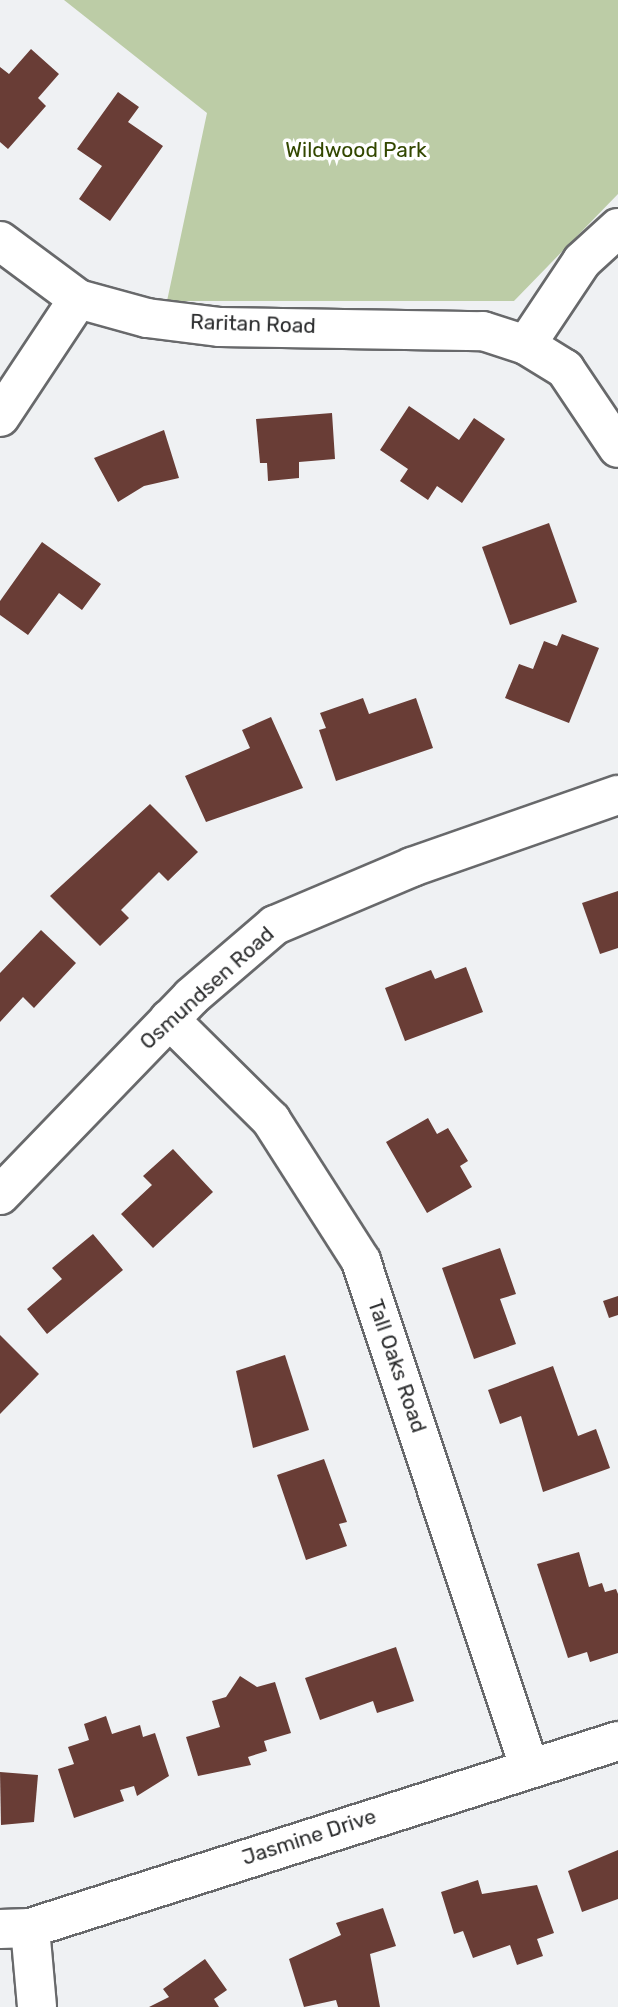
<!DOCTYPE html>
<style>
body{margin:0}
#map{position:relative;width:618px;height:2007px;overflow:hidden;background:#eff1f3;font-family:Rubik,sans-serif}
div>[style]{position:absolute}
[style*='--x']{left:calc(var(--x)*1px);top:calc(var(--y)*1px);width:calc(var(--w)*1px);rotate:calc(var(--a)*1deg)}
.green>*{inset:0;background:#bccca6}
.building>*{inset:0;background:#693d36}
.roads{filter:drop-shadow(2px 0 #68696b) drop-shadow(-2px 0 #68696b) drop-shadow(0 2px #68696b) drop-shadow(0 -2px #68696b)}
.minor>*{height:38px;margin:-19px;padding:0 19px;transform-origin:19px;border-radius:19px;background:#fff}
span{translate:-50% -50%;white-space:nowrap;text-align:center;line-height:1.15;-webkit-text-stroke:7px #fff;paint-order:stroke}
.park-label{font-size:21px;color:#334700}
.street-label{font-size:21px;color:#2c2d2e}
</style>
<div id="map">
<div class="green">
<i style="clip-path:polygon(64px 0,618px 0,618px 194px,514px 301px,167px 301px,207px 113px)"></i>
</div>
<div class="building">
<i style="clip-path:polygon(31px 49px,59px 74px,38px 98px,46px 106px,8px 149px,0 142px,0 67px,9px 74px)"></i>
<i style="clip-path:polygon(118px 92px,139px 107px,128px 122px,163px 146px,110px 221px,79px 199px,102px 166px,77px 149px)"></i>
<i style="clip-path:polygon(409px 406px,459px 440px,474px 418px,505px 439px,462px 503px,437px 486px,428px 500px,400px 481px,408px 469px,380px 450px)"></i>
<i style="clip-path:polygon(332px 413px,335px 459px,299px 462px,299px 478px,268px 481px,267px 463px,260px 463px,256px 419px)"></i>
<i style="clip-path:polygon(164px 430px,179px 478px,144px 486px,118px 502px,94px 458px)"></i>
<i style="clip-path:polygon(549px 523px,577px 602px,510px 625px,482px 547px)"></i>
<i style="clip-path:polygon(42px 542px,101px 584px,82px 610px,59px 593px,28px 635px,0 615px,0 601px)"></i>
<i style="clip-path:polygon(562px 634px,599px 648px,569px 723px,505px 698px,519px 664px,533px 669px,544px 641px,557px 646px)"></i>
<i style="clip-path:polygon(363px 698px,369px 714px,416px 698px,433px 748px,336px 781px,319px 730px,326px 728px,320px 713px)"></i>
<i style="clip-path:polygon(271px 717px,303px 788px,206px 822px,185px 776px,250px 748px,242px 730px)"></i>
<i style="clip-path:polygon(150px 804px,198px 852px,168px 881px,159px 872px,121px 910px,129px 918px,100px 946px,50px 896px)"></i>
<i style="clip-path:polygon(618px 891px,618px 948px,600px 954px,582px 903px)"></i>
<i style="clip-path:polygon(41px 930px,76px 963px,34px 1008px,23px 997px,0 1022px,0 973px)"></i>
<i style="clip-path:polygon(466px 967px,483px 1012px,405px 1041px,385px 988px,431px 970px,435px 979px)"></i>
<i style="clip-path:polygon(428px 1118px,437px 1134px,448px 1128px,468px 1161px,460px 1166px,472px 1187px,427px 1213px,386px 1142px)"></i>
<i style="clip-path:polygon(173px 1149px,213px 1192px,153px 1248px,121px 1214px,152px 1185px,143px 1176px)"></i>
<i style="clip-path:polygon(93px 1234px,123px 1270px,47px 1334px,27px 1309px,62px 1279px,52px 1268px)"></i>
<i style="clip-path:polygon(500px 1248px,516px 1294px,500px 1299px,516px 1344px,474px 1359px,442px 1268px)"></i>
<i style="clip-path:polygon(618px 1296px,618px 1315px,609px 1318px,603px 1301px)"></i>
<i style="clip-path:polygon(0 1335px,39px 1374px,0 1414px)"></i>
<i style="clip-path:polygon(285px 1355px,309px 1430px,253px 1448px,236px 1371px)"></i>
<i style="clip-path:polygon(553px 1366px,578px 1436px,596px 1429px,610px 1468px,543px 1492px,521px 1416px,500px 1424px,488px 1390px)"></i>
<i style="clip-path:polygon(324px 1459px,347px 1522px,339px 1524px,347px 1546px,306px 1560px,277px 1475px)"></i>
<i style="clip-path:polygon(579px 1552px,589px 1587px,602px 1583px,605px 1592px,616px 1589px,618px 1594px,618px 1653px,590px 1662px,587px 1652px,568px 1658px,537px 1564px)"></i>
<i style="clip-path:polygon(396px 1647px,414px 1701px,377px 1713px,373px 1701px,320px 1720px,305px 1678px)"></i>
<i style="clip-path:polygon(240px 1676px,257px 1687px,275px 1682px,291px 1733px,264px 1741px,267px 1751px,248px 1757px,251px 1765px,198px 1776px,186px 1737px,220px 1727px,212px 1701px,226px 1697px)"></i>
<i style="clip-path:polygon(106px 1716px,112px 1734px,140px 1725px,143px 1737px,155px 1733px,169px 1776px,137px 1796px,134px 1786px,120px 1790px,124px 1801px,74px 1818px,58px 1769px,74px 1764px,68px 1747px,89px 1740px,84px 1724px)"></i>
<i style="clip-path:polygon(0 1772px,38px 1775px,34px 1822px,1px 1825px)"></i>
<i style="clip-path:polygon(618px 1850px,618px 1899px,582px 1912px,568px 1871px)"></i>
<i style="clip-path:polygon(478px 1880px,482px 1894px,537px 1885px,554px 1933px,537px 1939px,543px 1956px,517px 1965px,510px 1945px,473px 1958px,463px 1931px,454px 1934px,441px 1892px)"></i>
<i style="clip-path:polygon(383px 1908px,396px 1946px,370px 1954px,380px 2007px,338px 2007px,336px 2000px,304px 2007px,289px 1959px,341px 1935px,336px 1923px)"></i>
<i style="clip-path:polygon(205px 1959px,227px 1990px,214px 1999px,219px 2007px,149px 2007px,169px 1997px,163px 1989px)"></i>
</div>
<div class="roads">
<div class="minor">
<i style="--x:0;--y:241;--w:97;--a:36.6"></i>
<i style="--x:78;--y:299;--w:72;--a:15.4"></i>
<i style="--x:147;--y:318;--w:74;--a:7"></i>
<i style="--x:220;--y:327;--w:263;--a:0.9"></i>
<i style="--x:483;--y:331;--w:45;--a:18"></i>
<i style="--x:526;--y:345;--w:46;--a:31.6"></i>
<i style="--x:565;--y:369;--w:95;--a:56.1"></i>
<i style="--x:526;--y:345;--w:101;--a:-56.3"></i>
<i style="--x:582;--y:261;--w:49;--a:-42.5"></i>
<i style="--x:0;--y:417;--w:141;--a:-56.5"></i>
<i style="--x:169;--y:1019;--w:144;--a:44.7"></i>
<i style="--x:271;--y:1120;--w:167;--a:57.4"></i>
<i style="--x:361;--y:1261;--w:533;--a:71.63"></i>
<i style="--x:0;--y:1195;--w:275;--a:-46"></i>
<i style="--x:191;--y:997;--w:111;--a:-40.6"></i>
<i style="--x:275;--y:925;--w:149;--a:-22.9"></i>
<i style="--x:412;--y:867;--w:218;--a:-19.3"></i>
<i style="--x:30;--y:1928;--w:79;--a:84.9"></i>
<i style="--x:0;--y:1929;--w:30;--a:-2"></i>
<i style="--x:30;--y:1928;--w:617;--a:-17.64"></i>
</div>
</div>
<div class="park-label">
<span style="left:356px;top:150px">Wildwood Park</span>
</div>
<div class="street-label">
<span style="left:253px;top:324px;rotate:2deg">Raritan Road</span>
<span style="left:207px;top:988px;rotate:-42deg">Osmundsen Road</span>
<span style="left:397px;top:1366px;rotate:71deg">Tall Oaks Road</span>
<span style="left:309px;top:1837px;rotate:-18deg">Jasmine Drive</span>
</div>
</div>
